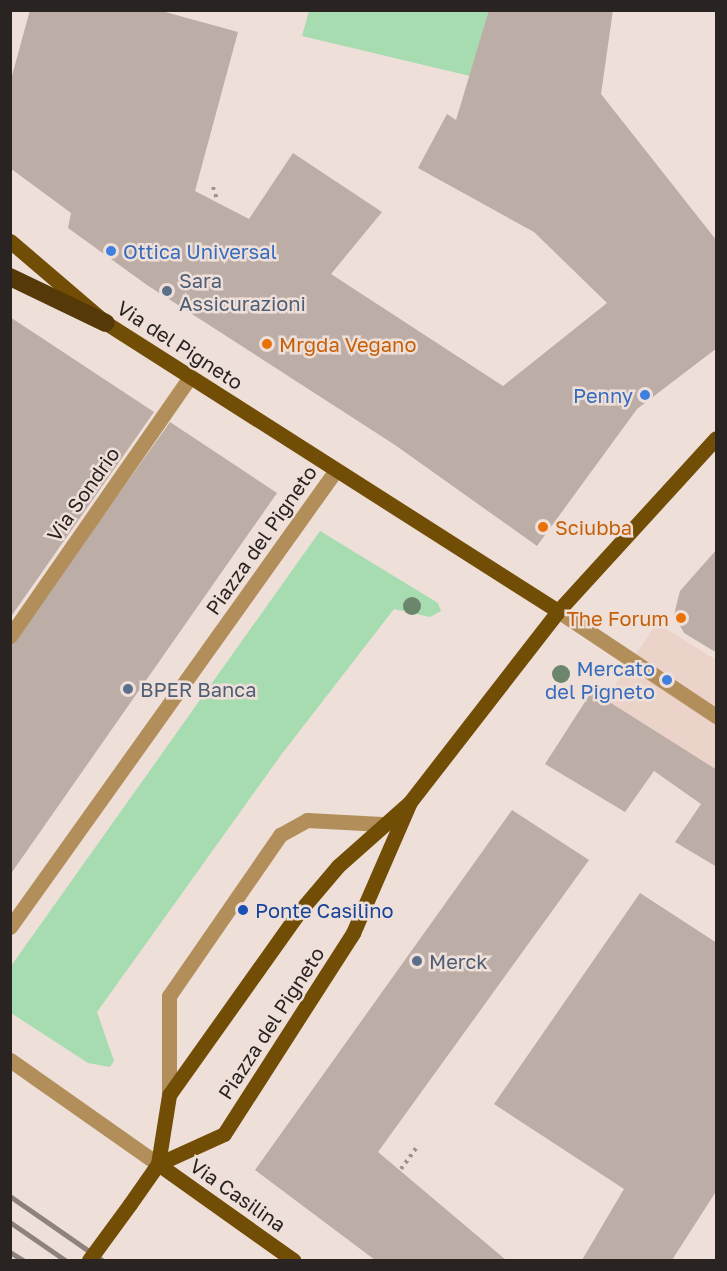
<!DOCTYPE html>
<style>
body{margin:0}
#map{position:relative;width:727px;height:1271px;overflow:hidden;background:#efdfd9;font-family:"Golos Text",sans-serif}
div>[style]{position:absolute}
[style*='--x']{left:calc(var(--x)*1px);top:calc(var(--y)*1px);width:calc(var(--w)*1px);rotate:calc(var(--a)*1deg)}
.built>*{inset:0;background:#ebd3ca}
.green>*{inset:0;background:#a7dcb0}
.building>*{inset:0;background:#bcada7}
.path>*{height:4px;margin-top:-2px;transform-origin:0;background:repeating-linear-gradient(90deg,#9e928e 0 3px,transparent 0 7.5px)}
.minor>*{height:15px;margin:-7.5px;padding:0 7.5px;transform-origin:7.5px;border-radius:7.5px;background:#b28e5b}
.major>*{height:15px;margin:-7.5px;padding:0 7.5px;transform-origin:7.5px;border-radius:7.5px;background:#724d06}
.highway>*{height:18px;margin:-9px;padding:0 9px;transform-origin:9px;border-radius:9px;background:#553908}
.rail>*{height:4.5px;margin:-2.25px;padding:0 2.25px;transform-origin:2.25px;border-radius:2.25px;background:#8d827e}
.major-bridge>*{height:15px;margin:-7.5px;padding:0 7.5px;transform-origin:7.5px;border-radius:7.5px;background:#724d06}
.trees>*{width:18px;height:18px;margin:-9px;border-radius:50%;background:#6c866e}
.dots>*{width:16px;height:16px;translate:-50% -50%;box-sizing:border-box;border:3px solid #efdfd9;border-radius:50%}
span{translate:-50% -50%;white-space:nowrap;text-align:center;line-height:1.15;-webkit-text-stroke:5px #efdfd9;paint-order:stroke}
.shop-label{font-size:20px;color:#366cbe}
.left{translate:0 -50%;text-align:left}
.right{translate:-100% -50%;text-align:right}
.service-label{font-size:20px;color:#4e5e75}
.food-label{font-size:20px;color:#c56008}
.street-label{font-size:20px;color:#292321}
.transit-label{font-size:20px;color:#164399}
.frame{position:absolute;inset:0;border:12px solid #292321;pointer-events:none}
</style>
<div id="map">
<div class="built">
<i style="clip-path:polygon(657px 623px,716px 660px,716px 770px,605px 700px)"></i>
</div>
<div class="green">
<i style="clip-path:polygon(309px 11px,489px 11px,470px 76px,302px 36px)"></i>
<i style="clip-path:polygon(320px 531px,438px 603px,441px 611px,430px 617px,394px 609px,281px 755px,97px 1012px,114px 1061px,110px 1067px,88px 1063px,11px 1013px,11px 966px)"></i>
</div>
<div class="building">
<i style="clip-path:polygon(30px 10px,158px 10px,238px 32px,195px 191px,249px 219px,293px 153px,382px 212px,331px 274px,503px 386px,607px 303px,534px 232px,418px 168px,447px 114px,456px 120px,489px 10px,613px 10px,601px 94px,717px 241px,717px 348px,637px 409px,537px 546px,395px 445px,147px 285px,68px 228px,71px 213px,10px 168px,10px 83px)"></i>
<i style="clip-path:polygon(10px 317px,154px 412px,10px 618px)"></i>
<i style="clip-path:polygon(170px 422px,277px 493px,10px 875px,10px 646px)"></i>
<i style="clip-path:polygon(717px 549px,717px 653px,684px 633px,674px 615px,680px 591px)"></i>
<i style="clip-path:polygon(592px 691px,717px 770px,717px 867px,675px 842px,701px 804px,654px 771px,625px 812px,545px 764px)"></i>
<i style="clip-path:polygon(512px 810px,589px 860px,378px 1152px,506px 1260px,375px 1260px,255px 1170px)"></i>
<i style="clip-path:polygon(640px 893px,717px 943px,717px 1190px,672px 1260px,582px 1260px,624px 1189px,494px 1104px)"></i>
</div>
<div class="path">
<i style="--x:213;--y:187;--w:13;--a:72"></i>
<i style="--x:401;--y:1169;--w:29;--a:-54"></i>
</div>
<div class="minor">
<i style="--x:558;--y:611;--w:190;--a:33.6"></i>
<i style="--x:10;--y:636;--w:315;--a:-55.2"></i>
<i style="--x:10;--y:927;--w:561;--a:-54.5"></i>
<i style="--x:10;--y:1060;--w:181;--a:35.1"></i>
<i style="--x:169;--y:1095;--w:99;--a:-90"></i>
<i style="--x:169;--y:996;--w:196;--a:-55.4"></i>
<i style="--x:280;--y:835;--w:31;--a:-29"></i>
<i style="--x:307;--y:820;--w:75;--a:3.1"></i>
</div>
<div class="major">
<i style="--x:10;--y:241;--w:126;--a:40.5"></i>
<i style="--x:106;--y:323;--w:536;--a:32.5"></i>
<i style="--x:158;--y:1164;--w:72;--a:-24.4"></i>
<i style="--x:224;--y:1134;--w:239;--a:-57.3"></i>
<i style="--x:353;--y:933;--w:141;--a:-66.5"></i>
<i style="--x:158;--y:1164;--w:166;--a:35.4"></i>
<i style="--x:130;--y:1204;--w:49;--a:-55"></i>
<i style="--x:158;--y:1164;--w:70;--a:-80.9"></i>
<i style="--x:169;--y:1095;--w:224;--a:-54.6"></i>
<i style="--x:299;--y:912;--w:60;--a:-49.7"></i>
<i style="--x:338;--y:866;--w:96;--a:-41.6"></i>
<i style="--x:410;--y:802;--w:242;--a:-52.2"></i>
<i style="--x:558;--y:611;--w:234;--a:-47.6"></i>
</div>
<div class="highway">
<i style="--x:10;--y:277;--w:106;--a:25.6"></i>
</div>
<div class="rail">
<i style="--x:10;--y:1196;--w:112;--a:34.8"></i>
<i style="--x:10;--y:1222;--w:67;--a:34.6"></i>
<i style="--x:10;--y:1252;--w:15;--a:32"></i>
</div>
<div class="major-bridge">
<i style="--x:89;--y:1260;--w:69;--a:-53.8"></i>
</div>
<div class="trees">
<i style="left:412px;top:606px"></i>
<i style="left:561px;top:674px"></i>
</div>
<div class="dots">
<i style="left:111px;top:251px;background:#3f7fe0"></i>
<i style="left:167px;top:291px;background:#5c6f8a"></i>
<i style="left:267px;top:344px;background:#e8710a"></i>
<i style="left:645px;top:395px;background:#3f7fe0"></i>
<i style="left:543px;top:527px;background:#e8710a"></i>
<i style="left:681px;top:618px;background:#e8710a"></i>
<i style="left:667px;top:680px;background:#3f7fe0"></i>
<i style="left:128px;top:689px;background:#5c6f8a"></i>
<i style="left:243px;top:910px;background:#1a4fb4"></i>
<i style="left:417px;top:961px;background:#5c6f8a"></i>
</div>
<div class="shop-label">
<span class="left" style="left:123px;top:251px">Ottica Universal</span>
<span class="right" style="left:633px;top:395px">Penny</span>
<span class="right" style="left:655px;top:680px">Mercato<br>del Pigneto</span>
</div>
<div class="service-label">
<span class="left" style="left:179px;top:292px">Sara<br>Assicurazioni</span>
<span class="left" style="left:140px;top:689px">BPER Banca</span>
<span class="left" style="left:429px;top:961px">Merck</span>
</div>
<div class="food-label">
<span class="left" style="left:279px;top:344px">Mrgda Vegano</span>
<span class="left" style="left:555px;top:527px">Sciubba</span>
<span class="right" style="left:669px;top:618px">The Forum</span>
</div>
<div class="street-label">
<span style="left:180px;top:345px;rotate:33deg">Via del Pigneto</span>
<span style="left:83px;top:494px;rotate:-55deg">Via Sondrio</span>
<span style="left:261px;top:540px;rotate:-55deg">Piazza del Pigneto</span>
<span style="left:271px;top:1023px;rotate:-57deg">Piazza del Pigneto</span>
<span style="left:238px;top:1195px;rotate:35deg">Via Casilina</span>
</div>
<div class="transit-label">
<span class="left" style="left:255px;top:910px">Ponte Casilino</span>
</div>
<div class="frame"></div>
</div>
